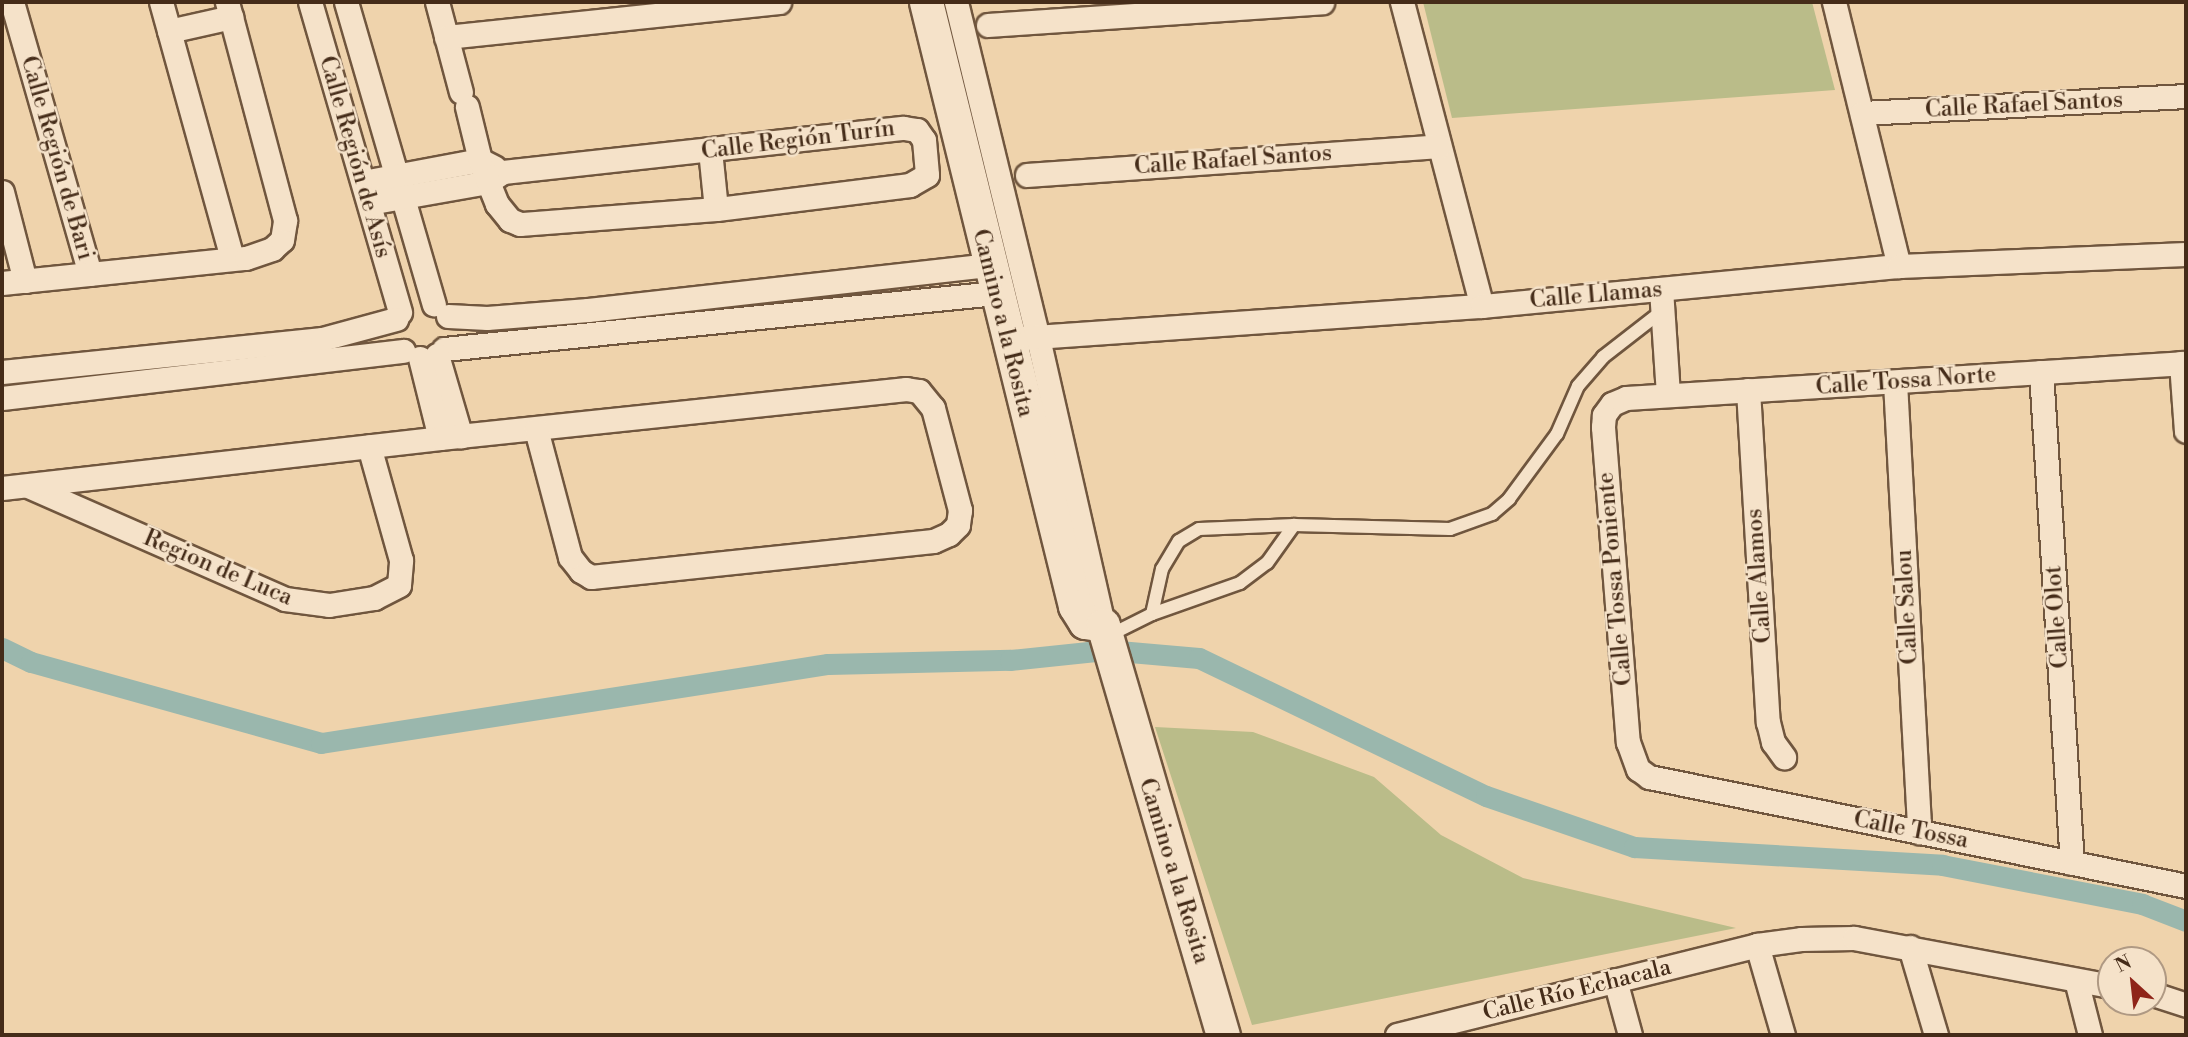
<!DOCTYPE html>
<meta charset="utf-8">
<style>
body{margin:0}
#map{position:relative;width:2188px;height:1037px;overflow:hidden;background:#efd3ac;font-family:"Libre Bodoni",serif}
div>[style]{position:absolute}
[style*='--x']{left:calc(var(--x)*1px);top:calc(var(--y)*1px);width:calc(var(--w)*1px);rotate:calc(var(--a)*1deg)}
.green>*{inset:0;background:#babc89}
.canal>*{height:21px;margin:-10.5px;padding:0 10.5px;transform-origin:10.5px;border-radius:10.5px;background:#9ab7ad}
.roads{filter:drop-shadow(2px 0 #70563e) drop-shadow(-2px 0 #70563e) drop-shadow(0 2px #70563e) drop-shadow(0 -2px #70563e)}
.lane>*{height:12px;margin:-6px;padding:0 6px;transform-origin:6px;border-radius:6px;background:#f5e2c9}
.street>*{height:23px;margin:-11.5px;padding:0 11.5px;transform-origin:11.5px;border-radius:11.5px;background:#f5e2c9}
.secondary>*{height:33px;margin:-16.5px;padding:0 16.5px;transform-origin:16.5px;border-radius:16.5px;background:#f5e2c9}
span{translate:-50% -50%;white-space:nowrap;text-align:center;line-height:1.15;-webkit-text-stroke:5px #f5e2c9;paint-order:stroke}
.street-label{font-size:23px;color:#452c19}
.frame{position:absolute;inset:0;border:4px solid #452c19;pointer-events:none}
.north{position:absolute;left:2097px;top:946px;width:70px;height:70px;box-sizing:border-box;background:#f5e2c9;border:2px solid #af9983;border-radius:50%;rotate:333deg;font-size:19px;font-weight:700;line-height:28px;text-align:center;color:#452c19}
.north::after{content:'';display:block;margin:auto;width:24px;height:32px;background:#8f2418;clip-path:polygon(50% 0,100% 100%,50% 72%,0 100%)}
</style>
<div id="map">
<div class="green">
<i style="clip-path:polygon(1423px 2px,1812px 2px,1835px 90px,1452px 118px)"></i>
<i style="clip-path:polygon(1155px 727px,1253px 732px,1374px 777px,1441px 835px,1523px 878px,1736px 928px,1252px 1025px)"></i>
</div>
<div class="canal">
<i style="--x:2;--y:648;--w:32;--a:26"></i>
<i style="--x:31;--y:662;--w:301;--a:15.6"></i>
<i style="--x:321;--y:743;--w:513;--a:-8.86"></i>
<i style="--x:828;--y:664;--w:182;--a:-1.3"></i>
<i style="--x:1010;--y:660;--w:98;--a:-5.9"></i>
<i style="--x:1107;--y:650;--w:92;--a:5"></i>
<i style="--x:1199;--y:658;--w:318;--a:25.7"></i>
<i style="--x:1486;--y:796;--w:157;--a:19"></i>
<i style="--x:1634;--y:847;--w:309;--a:3.3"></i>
<i style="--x:1942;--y:865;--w:204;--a:11"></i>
<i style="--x:2142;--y:904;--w:47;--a:21.1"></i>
</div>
<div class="roads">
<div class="lane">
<i style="--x:1152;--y:614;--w:46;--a:-77.5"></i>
<i style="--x:1162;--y:569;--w:33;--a:-59"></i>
<i style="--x:1179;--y:541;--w:23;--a:-31"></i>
<i style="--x:1199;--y:529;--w:95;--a:-2.4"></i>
<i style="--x:1108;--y:636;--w:49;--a:-26.6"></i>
<i style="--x:1152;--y:614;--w:93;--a:-19.4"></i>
<i style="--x:1240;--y:583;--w:34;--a:-37"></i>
<i style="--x:1267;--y:563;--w:47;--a:-54.6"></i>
<i style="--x:1294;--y:525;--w:156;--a:1.5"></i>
<i style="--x:1450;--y:529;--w:45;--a:-19.7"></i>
<i style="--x:1492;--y:514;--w:23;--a:-41"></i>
<i style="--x:1509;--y:499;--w:81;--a:-53.6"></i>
<i style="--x:1557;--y:434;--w:52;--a:-66.4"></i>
<i style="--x:1578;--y:386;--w:38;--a:-49"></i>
<i style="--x:1603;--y:357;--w:75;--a:-37.9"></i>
</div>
<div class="street">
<i style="--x:12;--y:2;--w:283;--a:74"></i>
<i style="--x:161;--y:2;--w:266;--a:74.5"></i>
<i style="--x:310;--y:2;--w:323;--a:73.8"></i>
<i style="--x:346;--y:2;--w:315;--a:73.8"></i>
<i style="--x:437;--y:2;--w:93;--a:75.1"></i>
<i style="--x:956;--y:2;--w:346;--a:76.3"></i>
<i style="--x:1038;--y:338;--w:294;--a:77.2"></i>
<i style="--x:1402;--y:2;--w:314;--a:75.3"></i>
<i style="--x:1834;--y:2;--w:272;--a:76.2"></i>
<i style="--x:988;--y:25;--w:335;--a:-3.9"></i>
<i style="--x:169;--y:31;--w:64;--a:-12.7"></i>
<i style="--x:446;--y:37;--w:335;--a:-6"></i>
<i style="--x:1862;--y:113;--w:324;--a:-3"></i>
<i style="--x:710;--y:150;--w:59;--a:84.2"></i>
<i style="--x:1027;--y:175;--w:413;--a:-4"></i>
<i style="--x:363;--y:182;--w:119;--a:-10.6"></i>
<i style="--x:480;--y:160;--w:16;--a:27"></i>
<i style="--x:2;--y:192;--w:92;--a:75.5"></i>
<i style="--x:369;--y:203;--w:121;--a:-10"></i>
<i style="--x:488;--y:182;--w:18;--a:-34"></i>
<i style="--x:503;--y:172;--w:403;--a:-6.3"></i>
<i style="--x:904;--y:128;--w:13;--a:9"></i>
<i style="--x:917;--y:130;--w:12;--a:55"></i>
<i style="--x:924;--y:140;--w:35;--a:85"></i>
<i style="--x:927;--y:175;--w:20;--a:150"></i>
<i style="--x:910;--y:185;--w:195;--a:172.9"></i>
<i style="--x:716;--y:209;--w:197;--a:175.6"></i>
<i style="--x:520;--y:224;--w:11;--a:-158"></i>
<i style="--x:510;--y:220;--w:21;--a:-129"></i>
<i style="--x:497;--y:204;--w:24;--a:-112"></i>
<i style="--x:488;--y:182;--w:23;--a:-110"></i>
<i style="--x:480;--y:160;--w:55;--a:-103.8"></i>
<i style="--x:2;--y:283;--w:245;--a:-5.9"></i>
<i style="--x:246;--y:258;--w:28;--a:-19"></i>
<i style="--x:272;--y:249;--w:13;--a:-42"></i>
<i style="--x:282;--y:240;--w:20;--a:-81"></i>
<i style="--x:285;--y:220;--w:226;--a:-104.9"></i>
<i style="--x:1661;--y:289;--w:106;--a:86.2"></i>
<i style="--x:448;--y:316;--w:39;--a:3"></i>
<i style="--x:487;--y:318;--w:101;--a:-4.5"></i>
<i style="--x:588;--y:310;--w:404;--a:-6.4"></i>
<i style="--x:1007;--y:339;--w:476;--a:-4"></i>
<i style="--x:1482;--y:306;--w:419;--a:-5.5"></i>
<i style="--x:1899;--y:266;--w:287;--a:-2.4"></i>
<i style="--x:444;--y:349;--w:554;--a:-5.8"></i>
<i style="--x:437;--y:355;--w:85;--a:73.7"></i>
<i style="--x:420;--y:358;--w:82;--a:76"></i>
<i style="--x:2181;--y:363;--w:68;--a:85.8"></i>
<i style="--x:2186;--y:363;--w:561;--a:176.42"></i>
<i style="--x:1626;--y:398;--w:15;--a:157"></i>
<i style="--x:1612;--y:404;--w:14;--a:126"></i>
<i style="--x:1604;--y:415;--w:12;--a:95"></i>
<i style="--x:1603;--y:427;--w:316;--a:85.5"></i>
<i style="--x:1628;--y:742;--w:29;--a:70"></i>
<i style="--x:1638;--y:769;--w:14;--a:36"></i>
<i style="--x:1649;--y:777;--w:548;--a:11.47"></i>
<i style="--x:2;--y:372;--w:322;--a:-5.9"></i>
<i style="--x:322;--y:339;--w:77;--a:-15.1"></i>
<i style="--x:2041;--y:372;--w:492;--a:86.4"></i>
<i style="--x:1895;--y:382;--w:451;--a:86.9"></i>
<i style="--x:1748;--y:390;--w:333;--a:86.6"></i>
<i style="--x:1768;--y:722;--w:21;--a:76"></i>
<i style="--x:1773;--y:742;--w:19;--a:54"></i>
<i style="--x:2;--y:398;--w:404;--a:-6.7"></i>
<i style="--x:28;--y:486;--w:281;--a:23.7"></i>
<i style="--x:285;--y:599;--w:44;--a:7.8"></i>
<i style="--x:329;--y:605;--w:46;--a:-8.8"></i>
<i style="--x:374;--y:598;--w:28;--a:-27"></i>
<i style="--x:399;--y:585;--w:25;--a:-85"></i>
<i style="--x:401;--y:560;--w:118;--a:-105.7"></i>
<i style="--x:2;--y:488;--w:441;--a:-6.5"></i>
<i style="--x:440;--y:438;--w:469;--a:-6"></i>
<i style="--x:906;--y:389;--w:13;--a:9"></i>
<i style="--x:919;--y:391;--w:22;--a:51"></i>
<i style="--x:933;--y:408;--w:106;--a:75.2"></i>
<i style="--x:960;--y:510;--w:15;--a:98"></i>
<i style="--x:958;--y:525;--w:13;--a:135"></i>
<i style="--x:949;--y:534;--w:17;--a:156"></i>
<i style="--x:933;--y:541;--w:344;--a:174"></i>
<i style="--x:591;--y:577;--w:12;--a:-149"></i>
<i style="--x:581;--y:571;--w:18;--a:-128"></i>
<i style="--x:570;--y:557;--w:132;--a:-104.9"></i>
<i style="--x:1757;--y:945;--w:94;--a:73.9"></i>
<i style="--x:1910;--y:947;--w:92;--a:73.5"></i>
<i style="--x:1615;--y:980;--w:57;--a:74.7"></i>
<i style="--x:2076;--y:980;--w:57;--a:75.7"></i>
<i style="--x:2153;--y:994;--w:35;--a:18"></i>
<i style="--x:1397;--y:1035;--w:371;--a:-14"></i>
<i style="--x:1757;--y:945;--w:44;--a:-7.8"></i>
<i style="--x:1801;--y:939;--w:53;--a:-1.1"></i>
<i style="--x:1854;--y:938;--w:261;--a:10.6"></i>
</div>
<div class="secondary">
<i style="--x:926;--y:2;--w:622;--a:76.14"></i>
<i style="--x:1075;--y:606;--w:19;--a:58"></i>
<i style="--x:1085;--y:622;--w:18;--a:9"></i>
<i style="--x:1103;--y:625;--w:427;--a:73.7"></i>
</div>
</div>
<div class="street-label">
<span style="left:2024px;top:105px;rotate:-3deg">Calle Rafael Santos</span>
<span style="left:798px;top:140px;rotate:-7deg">Calle Región Turín</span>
<span style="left:355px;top:157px;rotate:74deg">Calle Región de Asís</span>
<span style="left:57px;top:158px;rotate:74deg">Calle Región de Bari</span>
<span style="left:1233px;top:160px;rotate:-4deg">Calle Rafael Santos</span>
<span style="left:1596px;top:295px;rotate:-5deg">Calle Llamas</span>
<span style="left:1003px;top:323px;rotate:76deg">Camino a la Rosita</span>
<span style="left:1906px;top:381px;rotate:-4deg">Calle Tossa Norte</span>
<span style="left:218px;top:568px;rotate:23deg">Region de Luca</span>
<span style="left:1759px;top:576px;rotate:-94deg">Calle Alamos</span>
<span style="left:1615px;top:579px;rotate:-95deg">Calle Tossa Poniente</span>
<span style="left:1907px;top:607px;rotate:-93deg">Calle Salou</span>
<span style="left:2057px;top:617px;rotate:-94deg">Calle Olot</span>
<span style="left:1911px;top:830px;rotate:11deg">Calle Tossa</span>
<span style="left:1174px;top:871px;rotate:73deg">Camino a la Rosita</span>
<span style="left:1577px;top:990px;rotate:-14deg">Calle Río Echacala</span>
</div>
<div class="frame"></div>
<div class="north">N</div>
</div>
